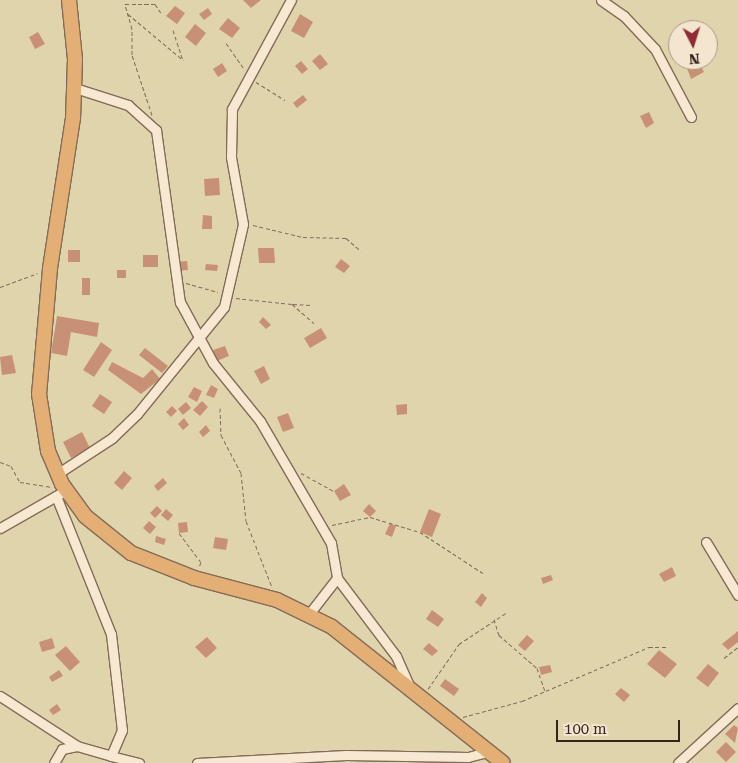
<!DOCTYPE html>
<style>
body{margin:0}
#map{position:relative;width:738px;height:763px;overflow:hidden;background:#ebdabf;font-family:"Roboto Serif",serif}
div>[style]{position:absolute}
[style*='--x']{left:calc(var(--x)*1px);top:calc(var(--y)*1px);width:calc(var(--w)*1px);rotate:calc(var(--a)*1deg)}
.farmland>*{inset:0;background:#e0d4ad}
.building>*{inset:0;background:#c89176}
.path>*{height:1px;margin-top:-0.5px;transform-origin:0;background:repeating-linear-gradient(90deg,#836b58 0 4px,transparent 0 6.5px)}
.roads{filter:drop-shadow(1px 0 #836b58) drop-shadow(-1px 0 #836b58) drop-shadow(0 1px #836b58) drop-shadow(0 -1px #836b58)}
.minor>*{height:9px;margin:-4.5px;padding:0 4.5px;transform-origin:4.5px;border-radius:4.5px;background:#f7e8d1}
.trunk>*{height:14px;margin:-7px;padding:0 7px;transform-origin:7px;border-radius:7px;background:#e3af74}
span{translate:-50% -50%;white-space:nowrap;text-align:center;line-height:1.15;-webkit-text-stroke:4.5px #f3e5ce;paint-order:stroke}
.north{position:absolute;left:668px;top:20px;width:50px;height:50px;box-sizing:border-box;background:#f3e5ce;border:1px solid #a69887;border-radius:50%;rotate:175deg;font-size:14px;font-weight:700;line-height:20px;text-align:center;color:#33251c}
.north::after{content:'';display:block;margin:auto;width:18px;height:22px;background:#8f2b34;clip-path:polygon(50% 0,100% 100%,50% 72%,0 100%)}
.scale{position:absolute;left:556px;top:720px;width:124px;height:22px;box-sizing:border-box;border:2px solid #33251c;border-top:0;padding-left:6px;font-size:15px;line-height:18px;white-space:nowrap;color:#33251c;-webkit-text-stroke:4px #f3e5ce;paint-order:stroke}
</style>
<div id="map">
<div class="farmland">
<i style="clip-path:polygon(evenodd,0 0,738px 0,738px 763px,0 763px,0 0,678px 30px,708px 30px,708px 60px,678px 60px,678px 30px)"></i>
</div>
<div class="building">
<i style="clip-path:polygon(243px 0,261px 0,251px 8px)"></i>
<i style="clip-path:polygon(175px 6px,185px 13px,177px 24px,166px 16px)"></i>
<i style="clip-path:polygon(208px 8px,212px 14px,204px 20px,199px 14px)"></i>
<i style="clip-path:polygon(300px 14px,313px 22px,304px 38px,291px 31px)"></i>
<i style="clip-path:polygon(228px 18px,240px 28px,232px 38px,219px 29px)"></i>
<i style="clip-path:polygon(195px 24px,206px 33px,196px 46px,185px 37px)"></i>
<i style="clip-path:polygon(38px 32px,45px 44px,35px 49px,29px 37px)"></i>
<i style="clip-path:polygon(320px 54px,328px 64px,320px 70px,312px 61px)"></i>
<i style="clip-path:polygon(684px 60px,698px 60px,704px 72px,691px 79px)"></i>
<i style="clip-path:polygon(301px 61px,308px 69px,302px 74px,295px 66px)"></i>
<i style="clip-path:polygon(222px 63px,227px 71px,218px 77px,213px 69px)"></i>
<i style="clip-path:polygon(303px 95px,307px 100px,297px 108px,293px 103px)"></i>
<i style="clip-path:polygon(649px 112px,654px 123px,646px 128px,640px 116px)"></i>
<i style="clip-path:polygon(219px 178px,220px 195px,205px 196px,204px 179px)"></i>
<i style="clip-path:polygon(203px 215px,212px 216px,212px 229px,202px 229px)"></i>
<i style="clip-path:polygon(258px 248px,274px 248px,275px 263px,259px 263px)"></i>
<i style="clip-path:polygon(68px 250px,80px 250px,80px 262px,68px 262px)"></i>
<i style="clip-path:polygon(143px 255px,158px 255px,158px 267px,143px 267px)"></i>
<i style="clip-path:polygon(341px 259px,350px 266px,344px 273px,335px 267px)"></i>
<i style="clip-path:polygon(187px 261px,188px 270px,176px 271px,176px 262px)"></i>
<i style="clip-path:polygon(206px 264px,218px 265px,217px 271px,205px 270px)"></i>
<i style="clip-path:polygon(117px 270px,126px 270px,126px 278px,117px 278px)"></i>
<i style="clip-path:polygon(82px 278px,90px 278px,90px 295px,82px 295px)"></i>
<i style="clip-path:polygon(57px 316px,99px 323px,97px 337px,71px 332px,67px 356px,51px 353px)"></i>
<i style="clip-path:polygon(263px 317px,271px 325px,266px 329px,259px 322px)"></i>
<i style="clip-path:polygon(321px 328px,327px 338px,310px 348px,304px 338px)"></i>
<i style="clip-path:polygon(101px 342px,112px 350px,94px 377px,83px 370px)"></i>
<i style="clip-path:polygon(225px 346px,229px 356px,217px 361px,213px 350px)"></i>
<i style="clip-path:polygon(145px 348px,168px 366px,162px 373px,139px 355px)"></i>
<i style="clip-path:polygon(12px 355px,16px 373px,2px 375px,0 357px)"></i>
<i style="clip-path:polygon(112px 362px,143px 378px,152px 369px,160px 379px,141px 394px,108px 370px)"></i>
<i style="clip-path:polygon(264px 366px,270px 379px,261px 384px,254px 371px)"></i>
<i style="clip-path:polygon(211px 385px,218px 389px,214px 398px,206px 395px)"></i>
<i style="clip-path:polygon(194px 387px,202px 391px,197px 402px,188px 397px)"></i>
<i style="clip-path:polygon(100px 394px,112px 402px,104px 414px,92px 406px)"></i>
<i style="clip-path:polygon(202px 401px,208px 407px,200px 416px,193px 410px)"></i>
<i style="clip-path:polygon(186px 402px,191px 408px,183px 415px,178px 409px)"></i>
<i style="clip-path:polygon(407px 404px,407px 414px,397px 415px,396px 405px)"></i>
<i style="clip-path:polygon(172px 406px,177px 411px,171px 417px,166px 412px)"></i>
<i style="clip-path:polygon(288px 413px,294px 428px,283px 432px,277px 417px)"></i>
<i style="clip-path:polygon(184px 418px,189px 425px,183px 430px,178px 424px)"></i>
<i style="clip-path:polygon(206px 425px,210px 431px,203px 437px,199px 432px)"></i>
<i style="clip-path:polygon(82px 432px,90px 448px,71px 458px,63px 442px)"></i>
<i style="clip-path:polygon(124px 471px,132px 478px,122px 490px,114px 483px)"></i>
<i style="clip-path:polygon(163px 478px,167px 483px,158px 491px,154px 486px)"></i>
<i style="clip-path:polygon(344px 484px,351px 495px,340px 501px,334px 491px)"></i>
<i style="clip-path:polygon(369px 504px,376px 511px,370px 517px,363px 511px)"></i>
<i style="clip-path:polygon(157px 506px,162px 511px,155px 518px,150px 513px)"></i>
<i style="clip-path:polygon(166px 509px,173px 515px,168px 521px,161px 515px)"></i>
<i style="clip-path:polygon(429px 509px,441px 514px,432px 537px,420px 532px)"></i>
<i style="clip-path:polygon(149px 521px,156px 527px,150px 534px,143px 528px)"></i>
<i style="clip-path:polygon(187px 522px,188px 532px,179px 533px,178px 523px)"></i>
<i style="clip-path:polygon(390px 523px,396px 526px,392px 537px,385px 534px)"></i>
<i style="clip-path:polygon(156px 536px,166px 539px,164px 545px,155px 542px)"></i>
<i style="clip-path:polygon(215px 537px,228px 539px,226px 550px,213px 548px)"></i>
<i style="clip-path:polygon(672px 567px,676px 576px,664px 582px,659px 574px)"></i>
<i style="clip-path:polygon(551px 575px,553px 580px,543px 584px,541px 578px)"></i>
<i style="clip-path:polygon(482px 593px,487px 598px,481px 607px,475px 602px)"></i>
<i style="clip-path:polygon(432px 610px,444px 619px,438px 627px,426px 619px)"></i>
<i style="clip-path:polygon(738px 631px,738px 642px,728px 650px,722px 644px)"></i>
<i style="clip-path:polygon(527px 635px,534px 641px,525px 651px,518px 645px)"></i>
<i style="clip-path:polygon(207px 637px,217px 648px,206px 658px,195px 647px)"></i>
<i style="clip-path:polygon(52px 638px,55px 648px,42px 652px,39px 642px)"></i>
<i style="clip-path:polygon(429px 643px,438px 651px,432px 656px,423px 649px)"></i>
<i style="clip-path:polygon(66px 646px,80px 662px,70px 671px,55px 655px)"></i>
<i style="clip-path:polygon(659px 650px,677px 664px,665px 678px,647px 664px)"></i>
<i style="clip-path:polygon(708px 664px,719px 673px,708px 687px,696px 678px)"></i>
<i style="clip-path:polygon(550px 665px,552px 672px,541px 675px,539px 667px)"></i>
<i style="clip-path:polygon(59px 670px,63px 676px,52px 682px,49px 677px)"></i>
<i style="clip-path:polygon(445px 679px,459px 689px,454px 696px,440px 686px)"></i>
<i style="clip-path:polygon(621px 688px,630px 695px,624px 702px,615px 694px)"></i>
<i style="clip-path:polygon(57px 704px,61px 710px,53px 715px,49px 710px)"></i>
<i style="clip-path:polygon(734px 725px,738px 728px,735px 743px,725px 734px)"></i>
<i style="clip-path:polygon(726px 742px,736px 752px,726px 762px,716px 752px)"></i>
</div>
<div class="path">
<i style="--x:128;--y:14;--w:72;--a:39.9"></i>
<i style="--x:173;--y:30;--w:32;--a:72"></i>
<i style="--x:226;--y:43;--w:32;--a:55"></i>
<i style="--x:256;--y:82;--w:34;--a:32"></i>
<i style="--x:152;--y:115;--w:63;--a:-108.4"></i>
<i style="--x:132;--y:55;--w:26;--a:-90"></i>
<i style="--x:132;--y:29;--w:26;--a:-106"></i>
<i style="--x:125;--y:4;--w:30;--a:0"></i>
<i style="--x:155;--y:4;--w:11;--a:56"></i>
<i style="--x:253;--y:225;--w:51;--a:13.5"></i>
<i style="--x:303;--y:237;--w:43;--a:1.3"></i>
<i style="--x:346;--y:238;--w:20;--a:41"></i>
<i style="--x:186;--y:283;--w:33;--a:16"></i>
<i style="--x:0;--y:287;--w:40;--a:-20.2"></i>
<i style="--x:236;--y:298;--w:56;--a:6.1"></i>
<i style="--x:292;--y:304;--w:29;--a:41"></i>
<i style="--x:293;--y:304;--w:18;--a:3"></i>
<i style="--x:220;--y:408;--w:27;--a:88"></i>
<i style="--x:221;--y:435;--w:43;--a:62.2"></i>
<i style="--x:241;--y:473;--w:48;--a:84.1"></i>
<i style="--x:246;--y:521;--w:71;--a:68.5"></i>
<i style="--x:0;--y:462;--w:12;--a:20"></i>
<i style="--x:11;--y:466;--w:18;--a:61"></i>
<i style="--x:20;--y:482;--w:31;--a:9"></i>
<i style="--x:301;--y:473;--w:38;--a:29"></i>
<i style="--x:332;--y:525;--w:39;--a:-12"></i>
<i style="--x:370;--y:517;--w:52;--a:16.7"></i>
<i style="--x:420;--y:532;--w:75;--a:33.1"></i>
<i style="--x:179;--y:533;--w:36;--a:53"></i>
<i style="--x:201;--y:562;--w:5;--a:112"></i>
<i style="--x:494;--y:619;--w:17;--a:73"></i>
<i style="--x:499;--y:635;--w:50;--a:41"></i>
<i style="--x:537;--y:668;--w:24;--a:71"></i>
<i style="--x:724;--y:658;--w:18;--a:-38"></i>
<i style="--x:428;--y:689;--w:55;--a:-55.4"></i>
<i style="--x:459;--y:644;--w:56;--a:-33.4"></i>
<i style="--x:463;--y:717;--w:61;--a:-15.2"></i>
<i style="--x:522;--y:701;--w:138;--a:-23"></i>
<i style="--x:649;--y:647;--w:19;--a:0"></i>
</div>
<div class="roads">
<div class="minor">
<i style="--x:601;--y:0;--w:28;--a:35"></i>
<i style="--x:624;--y:16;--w:45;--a:46.8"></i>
<i style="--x:655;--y:49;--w:77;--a:62.1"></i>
<i style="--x:75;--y:88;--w:56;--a:17.8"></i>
<i style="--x:128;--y:105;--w:38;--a:42"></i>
<i style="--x:156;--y:130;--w:174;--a:82.1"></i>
<i style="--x:180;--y:302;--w:69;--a:61.6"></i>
<i style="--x:213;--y:363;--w:75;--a:51"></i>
<i style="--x:260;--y:421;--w:141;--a:59.8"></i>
<i style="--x:331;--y:543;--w:36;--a:80"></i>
<i style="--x:337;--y:578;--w:46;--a:127.9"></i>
<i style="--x:57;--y:474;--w:66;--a:-33.2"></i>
<i style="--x:112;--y:438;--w:35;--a:-44"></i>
<i style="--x:137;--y:414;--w:138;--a:-50.9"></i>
<i style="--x:224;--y:307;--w:85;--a:-77.1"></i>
<i style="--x:243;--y:224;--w:68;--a:-100.2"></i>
<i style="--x:231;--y:157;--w:48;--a:-88.8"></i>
<i style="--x:232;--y:109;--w:124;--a:-61.6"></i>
<i style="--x:56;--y:496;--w:149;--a:68.3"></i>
<i style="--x:111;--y:634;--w:97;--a:83.5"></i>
<i style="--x:122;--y:730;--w:28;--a:113"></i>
<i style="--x:111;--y:756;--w:29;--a:14"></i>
<i style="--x:0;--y:528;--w:70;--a:-29.8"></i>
<i style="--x:706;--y:542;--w:62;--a:58.9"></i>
<i style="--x:337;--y:578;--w:98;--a:52.9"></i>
<i style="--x:396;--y:656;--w:35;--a:66"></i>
<i style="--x:0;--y:696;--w:92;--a:33"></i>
<i style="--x:54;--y:763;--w:16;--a:-60"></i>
<i style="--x:62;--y:749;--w:15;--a:-11"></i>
<i style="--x:77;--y:746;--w:35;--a:16"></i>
<i style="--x:197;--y:763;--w:149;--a:-3.1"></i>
<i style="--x:346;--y:755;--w:122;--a:0.9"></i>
<i style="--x:468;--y:757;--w:20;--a:-15"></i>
<i style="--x:678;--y:763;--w:81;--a:-42.5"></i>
</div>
<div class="trunk">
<i style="--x:69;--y:0;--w:59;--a:84.2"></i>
<i style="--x:75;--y:59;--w:59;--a:91.9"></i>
<i style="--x:73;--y:118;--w:153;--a:98.7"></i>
<i style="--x:50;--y:269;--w:125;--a:95"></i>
<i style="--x:39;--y:394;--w:58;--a:81"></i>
<i style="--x:48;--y:451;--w:36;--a:67"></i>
<i style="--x:62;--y:484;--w:39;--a:54"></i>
<i style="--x:85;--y:516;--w:59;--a:38.8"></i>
<i style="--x:131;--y:553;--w:68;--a:21.6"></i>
<i style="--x:194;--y:578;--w:86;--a:14.8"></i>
<i style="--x:277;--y:600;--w:61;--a:26.1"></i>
<i style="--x:332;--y:627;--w:218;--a:38.5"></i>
</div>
</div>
<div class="north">N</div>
<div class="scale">100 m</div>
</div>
